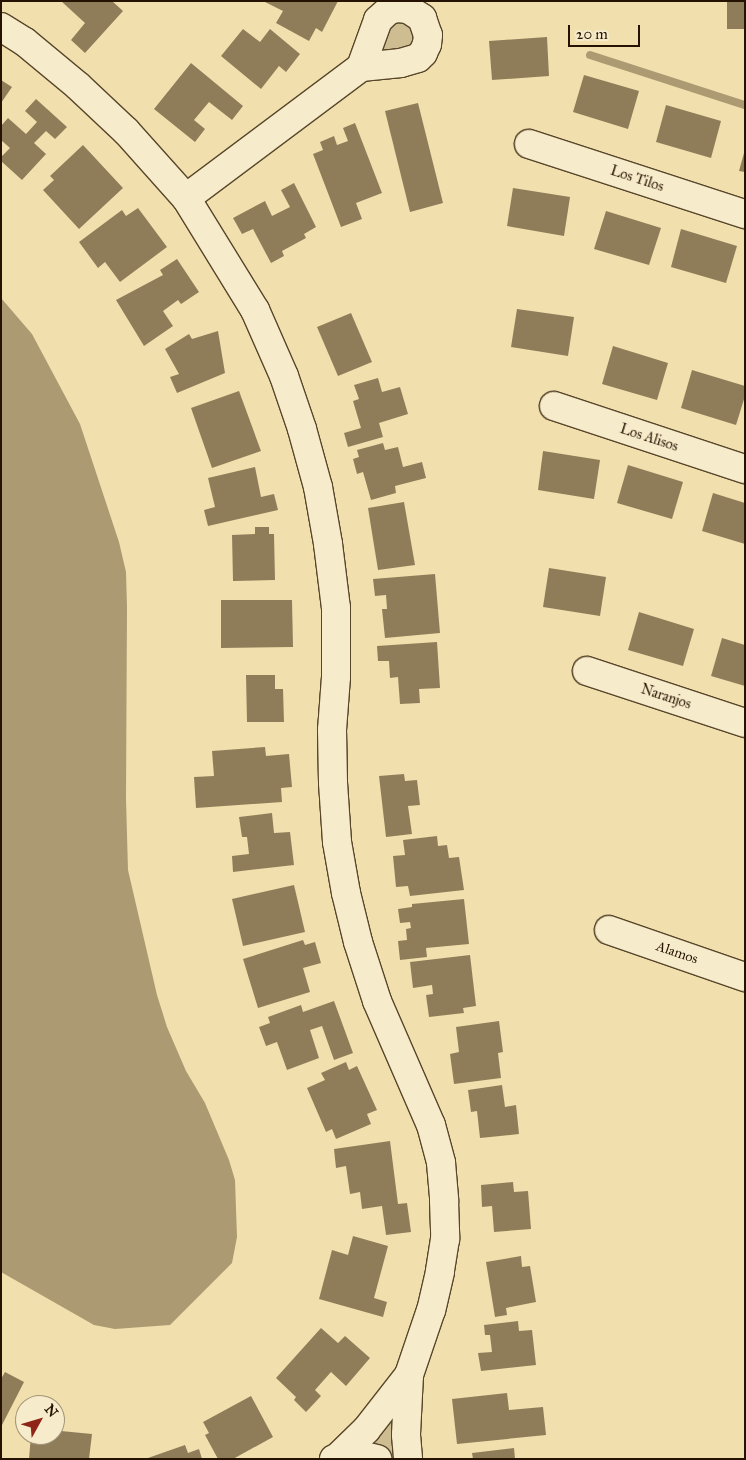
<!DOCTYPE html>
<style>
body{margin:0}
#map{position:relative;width:746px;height:1460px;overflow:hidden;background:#f1e0ad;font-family:"IM FELL Great Primer",serif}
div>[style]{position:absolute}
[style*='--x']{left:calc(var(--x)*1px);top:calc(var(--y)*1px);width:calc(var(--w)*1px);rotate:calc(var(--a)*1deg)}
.green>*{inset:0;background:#cebd90}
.water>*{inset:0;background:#ac9a72}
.stream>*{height:8px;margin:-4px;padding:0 4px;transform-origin:4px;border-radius:4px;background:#ac9a72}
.building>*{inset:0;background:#8f7d5a}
.roads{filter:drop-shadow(1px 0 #58462b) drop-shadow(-1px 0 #58462b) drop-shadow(0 1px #58462b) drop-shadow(0 -1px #58462b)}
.street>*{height:28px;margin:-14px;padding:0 14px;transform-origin:14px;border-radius:14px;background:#f6ebca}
span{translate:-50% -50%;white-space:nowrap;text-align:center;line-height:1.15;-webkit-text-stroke:4px #f6ebca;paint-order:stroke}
.street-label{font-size:14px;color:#251200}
.frame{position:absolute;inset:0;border:2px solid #251200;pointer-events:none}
.north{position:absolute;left:15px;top:1395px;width:50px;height:50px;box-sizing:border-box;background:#f6ebca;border:1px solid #a29479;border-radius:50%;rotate:51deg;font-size:14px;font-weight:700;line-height:20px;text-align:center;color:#251200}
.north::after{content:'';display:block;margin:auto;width:18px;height:22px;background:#8f2418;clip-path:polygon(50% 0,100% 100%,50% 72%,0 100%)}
.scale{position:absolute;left:568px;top:25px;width:72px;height:22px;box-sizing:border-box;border:2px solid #251200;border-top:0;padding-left:6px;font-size:15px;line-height:18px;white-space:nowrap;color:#251200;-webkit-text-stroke:4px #f6ebca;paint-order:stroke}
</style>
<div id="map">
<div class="green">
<i style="clip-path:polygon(393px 20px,412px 23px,418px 49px,383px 52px,380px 46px)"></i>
<i style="clip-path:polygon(397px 1405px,394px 1459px,387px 1459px,360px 1449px)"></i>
</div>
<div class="water">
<i style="clip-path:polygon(1px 298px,32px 334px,80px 424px,119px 542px,126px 572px,127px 607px,126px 799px,128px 870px,157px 995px,167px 1027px,186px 1071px,205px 1103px,229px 1160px,235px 1180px,237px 1237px,232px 1263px,170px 1325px,115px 1329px,94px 1325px,1px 1272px)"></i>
</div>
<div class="stream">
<i style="--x:590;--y:55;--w:163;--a:17.9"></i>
</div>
<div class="building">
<i style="clip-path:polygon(61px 1px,112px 1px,123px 11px,85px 53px,71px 40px,85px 23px)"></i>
<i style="clip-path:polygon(263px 1px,338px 1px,322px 32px,316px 28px,309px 41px,276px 23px,283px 11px)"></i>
<i style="clip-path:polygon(727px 1px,745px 1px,745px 29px,727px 29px)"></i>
<i style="clip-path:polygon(243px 29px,260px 42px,270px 29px,300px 54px,286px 72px,279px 66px,261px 89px,221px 56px)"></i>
<i style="clip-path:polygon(547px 37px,549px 76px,492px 80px,489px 41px)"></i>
<i style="clip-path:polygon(191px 63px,243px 106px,232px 120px,209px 102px,194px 120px,205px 129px,195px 142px,154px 109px)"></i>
<i style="clip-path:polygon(584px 75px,639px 91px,628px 129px,573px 112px)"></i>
<i style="clip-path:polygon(1px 80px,12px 87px,1px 103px)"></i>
<i style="clip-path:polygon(36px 99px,67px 127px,55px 139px,46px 131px,34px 143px,46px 154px,22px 180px,1px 161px,1px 157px,10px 148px,1px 140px,1px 126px,8px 118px,26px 134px,37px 122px,25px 111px)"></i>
<i style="clip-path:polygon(418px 103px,443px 203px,410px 212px,385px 111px)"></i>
<i style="clip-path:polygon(666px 105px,721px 121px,711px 158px,656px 142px)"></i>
<i style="clip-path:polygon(355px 123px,382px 193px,356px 203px,362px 219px,341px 227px,313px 154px,323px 150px,320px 142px,334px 136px,337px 145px,348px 141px,343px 128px)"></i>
<i style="clip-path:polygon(83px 145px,123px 188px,79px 229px,43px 190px,54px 180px,50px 176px)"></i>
<i style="clip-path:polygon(744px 153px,745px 153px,745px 172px,739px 171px)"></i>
<i style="clip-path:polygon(294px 183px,316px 227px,304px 234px,306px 238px,282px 251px,284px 256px,271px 263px,253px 229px,242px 234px,233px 218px,265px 201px,272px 216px,290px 207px,281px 190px)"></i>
<i style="clip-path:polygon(513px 188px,570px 197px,564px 236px,507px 226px)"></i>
<i style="clip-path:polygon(138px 208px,167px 247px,120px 282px,105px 262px,98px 268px,79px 242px,122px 210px,126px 216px)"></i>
<i style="clip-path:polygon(606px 211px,661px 228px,649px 265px,594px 249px)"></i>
<i style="clip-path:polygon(681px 229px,737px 246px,726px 283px,671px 267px)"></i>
<i style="clip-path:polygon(177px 259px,199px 292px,181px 304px,178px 300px,163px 311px,173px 326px,144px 346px,116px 300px,163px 275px,160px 270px)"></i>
<i style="clip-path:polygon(517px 309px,574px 317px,568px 356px,511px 347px)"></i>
<i style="clip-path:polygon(351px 313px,372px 362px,338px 376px,317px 327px)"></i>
<i style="clip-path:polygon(218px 331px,225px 373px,177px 393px,170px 377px,179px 374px,165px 349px,189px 334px,192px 339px)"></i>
<i style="clip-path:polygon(613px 346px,668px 363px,657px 400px,602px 384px)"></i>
<i style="clip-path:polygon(692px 370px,745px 386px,745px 396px,736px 425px,681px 408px)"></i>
<i style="clip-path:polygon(378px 378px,382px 392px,400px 387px,408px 414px,379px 423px,383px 437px,348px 447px,344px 433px,361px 428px,353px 401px,359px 399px,354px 385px)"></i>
<i style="clip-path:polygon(239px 391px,261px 451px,212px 468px,191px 408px)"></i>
<i style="clip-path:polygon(383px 443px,385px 450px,398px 447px,403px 467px,422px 462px,426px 478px,395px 486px,396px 493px,371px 500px,363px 472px,357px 474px,353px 459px,359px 457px,357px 450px)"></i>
<i style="clip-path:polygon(543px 451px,600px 460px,594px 499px,538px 490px)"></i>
<i style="clip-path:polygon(628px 465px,683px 482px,672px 519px,617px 503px)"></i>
<i style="clip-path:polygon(255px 467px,261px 497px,274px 494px,278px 510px,208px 526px,204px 510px,215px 507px,208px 478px)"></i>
<i style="clip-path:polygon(713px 493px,745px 503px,745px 544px,702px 531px)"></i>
<i style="clip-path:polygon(404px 502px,415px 565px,378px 570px,368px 508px)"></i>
<i style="clip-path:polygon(255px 527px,269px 527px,269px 534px,274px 534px,275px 580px,233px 581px,232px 535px,255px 534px)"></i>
<i style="clip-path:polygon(549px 568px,606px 577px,600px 616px,543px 607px)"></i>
<i style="clip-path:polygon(435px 574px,440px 633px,385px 638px,382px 609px,387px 609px,386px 595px,375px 596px,373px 579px)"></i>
<i style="clip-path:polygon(221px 600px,292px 600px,293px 647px,221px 648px)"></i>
<i style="clip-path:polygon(639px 612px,694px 629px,683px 666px,628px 650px)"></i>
<i style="clip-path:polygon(722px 638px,745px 645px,745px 686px,711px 676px)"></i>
<i style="clip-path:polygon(437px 642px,440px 688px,419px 689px,420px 703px,400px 704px,398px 677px,390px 678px,389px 661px,378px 661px,377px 646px)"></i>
<i style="clip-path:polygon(246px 675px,275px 675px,275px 689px,283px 689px,284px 722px,247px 722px)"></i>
<i style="clip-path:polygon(265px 747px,266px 756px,289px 754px,292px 787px,281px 788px,282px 802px,196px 808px,194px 777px,214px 776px,212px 751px)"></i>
<i style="clip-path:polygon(404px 774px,405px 781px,417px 780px,420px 805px,408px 806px,412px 834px,386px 837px,379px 776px)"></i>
<i style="clip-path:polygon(272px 813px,274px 833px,290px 832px,294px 865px,233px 872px,232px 856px,249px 854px,247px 837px,242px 837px,239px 817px)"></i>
<i style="clip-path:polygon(437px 836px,438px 846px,447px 845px,449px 858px,459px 857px,464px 890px,410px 896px,408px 886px,396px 887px,393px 856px,405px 855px,403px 840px)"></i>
<i style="clip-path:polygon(294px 885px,305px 932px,243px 946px,232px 899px)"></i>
<i style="clip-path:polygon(464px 899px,469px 944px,426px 948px,427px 957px,400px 960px,398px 941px,407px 940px,406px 929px,411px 928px,410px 922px,400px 923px,398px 909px,412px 907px,412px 904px)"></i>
<i style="clip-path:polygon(303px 940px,305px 945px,315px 942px,321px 963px,303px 968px,310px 992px,258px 1008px,243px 959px)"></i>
<i style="clip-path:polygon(470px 955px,476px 1006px,463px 1008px,464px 1013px,429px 1017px,426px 995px,433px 994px,432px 985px,413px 988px,410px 962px)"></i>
<i style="clip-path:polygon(334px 1001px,353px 1053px,334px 1060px,322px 1026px,310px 1030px,319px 1058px,287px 1070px,277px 1042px,266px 1046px,259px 1027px,270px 1023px,268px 1017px,301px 1005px,303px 1012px)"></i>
<i style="clip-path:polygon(499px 1021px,503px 1052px,498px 1053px,501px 1078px,454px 1084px,450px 1054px,459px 1052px,456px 1027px)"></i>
<i style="clip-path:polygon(346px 1062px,349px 1070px,357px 1066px,377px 1110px,367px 1114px,371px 1124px,336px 1139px,332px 1129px,326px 1132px,307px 1088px,325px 1080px,321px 1073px)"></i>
<i style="clip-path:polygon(502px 1085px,505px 1107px,516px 1105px,519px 1134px,480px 1138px,477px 1111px,471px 1112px,468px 1090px)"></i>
<i style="clip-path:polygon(390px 1141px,398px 1204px,407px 1203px,411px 1232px,386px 1235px,382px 1206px,362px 1209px,360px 1192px,350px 1194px,346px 1166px,336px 1168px,334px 1149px)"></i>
<i style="clip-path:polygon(513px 1182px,514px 1192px,528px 1191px,531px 1229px,494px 1232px,492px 1206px,482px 1207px,481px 1185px)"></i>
<i style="clip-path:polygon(353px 1236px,388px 1246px,374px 1298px,387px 1302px,383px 1317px,319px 1299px,332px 1250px,348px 1255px)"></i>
<i style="clip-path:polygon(521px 1256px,522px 1267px,530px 1266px,536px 1302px,506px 1308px,507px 1315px,495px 1317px,486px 1262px)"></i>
<i style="clip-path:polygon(518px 1321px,519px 1331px,532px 1330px,536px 1365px,481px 1371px,478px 1353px,492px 1352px,490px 1335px,485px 1335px,484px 1325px)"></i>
<i style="clip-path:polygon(321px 1328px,338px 1343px,345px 1336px,370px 1358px,346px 1386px,331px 1372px,315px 1390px,321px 1396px,306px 1412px,294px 1400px,296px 1397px,276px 1378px)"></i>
<i style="clip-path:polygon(5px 1372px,24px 1382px,1px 1427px,1px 1379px)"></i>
<i style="clip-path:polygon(507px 1393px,509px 1410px,543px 1407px,546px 1435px,457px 1444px,452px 1399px)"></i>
<i style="clip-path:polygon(251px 1396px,273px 1437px,233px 1459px,218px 1459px,205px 1435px,209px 1433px,203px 1422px)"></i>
<i style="clip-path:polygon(55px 1427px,61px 1427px,61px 1431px,92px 1434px,89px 1459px,29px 1459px,31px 1435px,55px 1435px)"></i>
<i style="clip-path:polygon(185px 1445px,188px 1453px,199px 1449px,202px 1459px,145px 1459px)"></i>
<i style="clip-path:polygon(514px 1448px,515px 1459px,473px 1459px,472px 1453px)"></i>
</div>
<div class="roads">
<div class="street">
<i style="--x:398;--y:8;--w:10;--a:6"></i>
<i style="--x:408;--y:9;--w:17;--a:33"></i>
<i style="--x:422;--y:18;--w:18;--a:71"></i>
<i style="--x:428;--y:35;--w:9;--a:96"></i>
<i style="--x:427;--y:44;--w:10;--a:114"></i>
<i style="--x:423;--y:53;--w:7;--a:135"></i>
<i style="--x:418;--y:58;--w:18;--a:164"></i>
<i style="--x:401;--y:63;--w:40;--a:174.3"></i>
<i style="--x:361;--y:67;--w:50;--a:-70.1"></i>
<i style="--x:378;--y:20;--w:15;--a:-42"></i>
<i style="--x:389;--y:10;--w:9;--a:-13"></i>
<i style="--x:1;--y:27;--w:28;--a:32"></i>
<i style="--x:25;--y:42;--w:69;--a:39.7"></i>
<i style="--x:78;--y:86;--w:66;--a:43.2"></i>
<i style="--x:126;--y:131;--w:90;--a:48.2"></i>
<i style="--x:186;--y:198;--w:132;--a:58.4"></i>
<i style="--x:255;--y:310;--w:72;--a:66.3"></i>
<i style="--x:284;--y:376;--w:56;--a:71.2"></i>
<i style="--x:302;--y:429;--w:60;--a:74.6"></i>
<i style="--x:318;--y:487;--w:58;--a:80"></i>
<i style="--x:328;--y:544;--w:64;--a:82.9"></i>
<i style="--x:336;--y:608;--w:69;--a:90"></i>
<i style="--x:336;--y:677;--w:53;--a:94.3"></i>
<i style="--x:332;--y:730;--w:53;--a:88.9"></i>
<i style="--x:333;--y:783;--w:59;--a:86.1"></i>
<i style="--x:337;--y:842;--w:52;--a:80"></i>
<i style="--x:346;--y:893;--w:50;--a:76.2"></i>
<i style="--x:358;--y:942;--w:62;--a:72.1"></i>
<i style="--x:377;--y:1001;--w:135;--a:66.5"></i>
<i style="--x:431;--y:1125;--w:39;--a:75"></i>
<i style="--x:441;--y:1163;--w:38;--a:85"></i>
<i style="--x:444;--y:1201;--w:38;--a:88"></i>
<i style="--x:445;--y:1239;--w:33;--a:99"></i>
<i style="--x:440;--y:1272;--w:39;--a:103"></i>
<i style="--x:431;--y:1310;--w:69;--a:108.7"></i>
<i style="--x:529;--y:144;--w:227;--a:18"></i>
<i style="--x:186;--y:198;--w:219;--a:-36.8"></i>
<i style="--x:554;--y:406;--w:201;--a:18.3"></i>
<i style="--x:587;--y:671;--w:166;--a:18.2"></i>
<i style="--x:609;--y:930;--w:144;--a:19.1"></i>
<i style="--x:338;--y:1457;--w:39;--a:-44"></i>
<i style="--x:366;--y:1430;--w:70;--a:-52"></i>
<i style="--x:409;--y:1375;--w:60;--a:92.9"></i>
<i style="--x:406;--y:1435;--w:24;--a:85"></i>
<i style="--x:334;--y:1459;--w:22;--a:-13"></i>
<i style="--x:355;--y:1454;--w:23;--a:13"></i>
</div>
</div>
<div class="street-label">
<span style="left:637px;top:179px;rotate:18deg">Los Tilos</span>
<span style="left:649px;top:438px;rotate:18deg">Los Alisos</span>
<span style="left:666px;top:697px;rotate:18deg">Naranjos</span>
<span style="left:677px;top:953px;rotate:19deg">Alamos</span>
</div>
<div class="frame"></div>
<div class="north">N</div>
<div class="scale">20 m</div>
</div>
